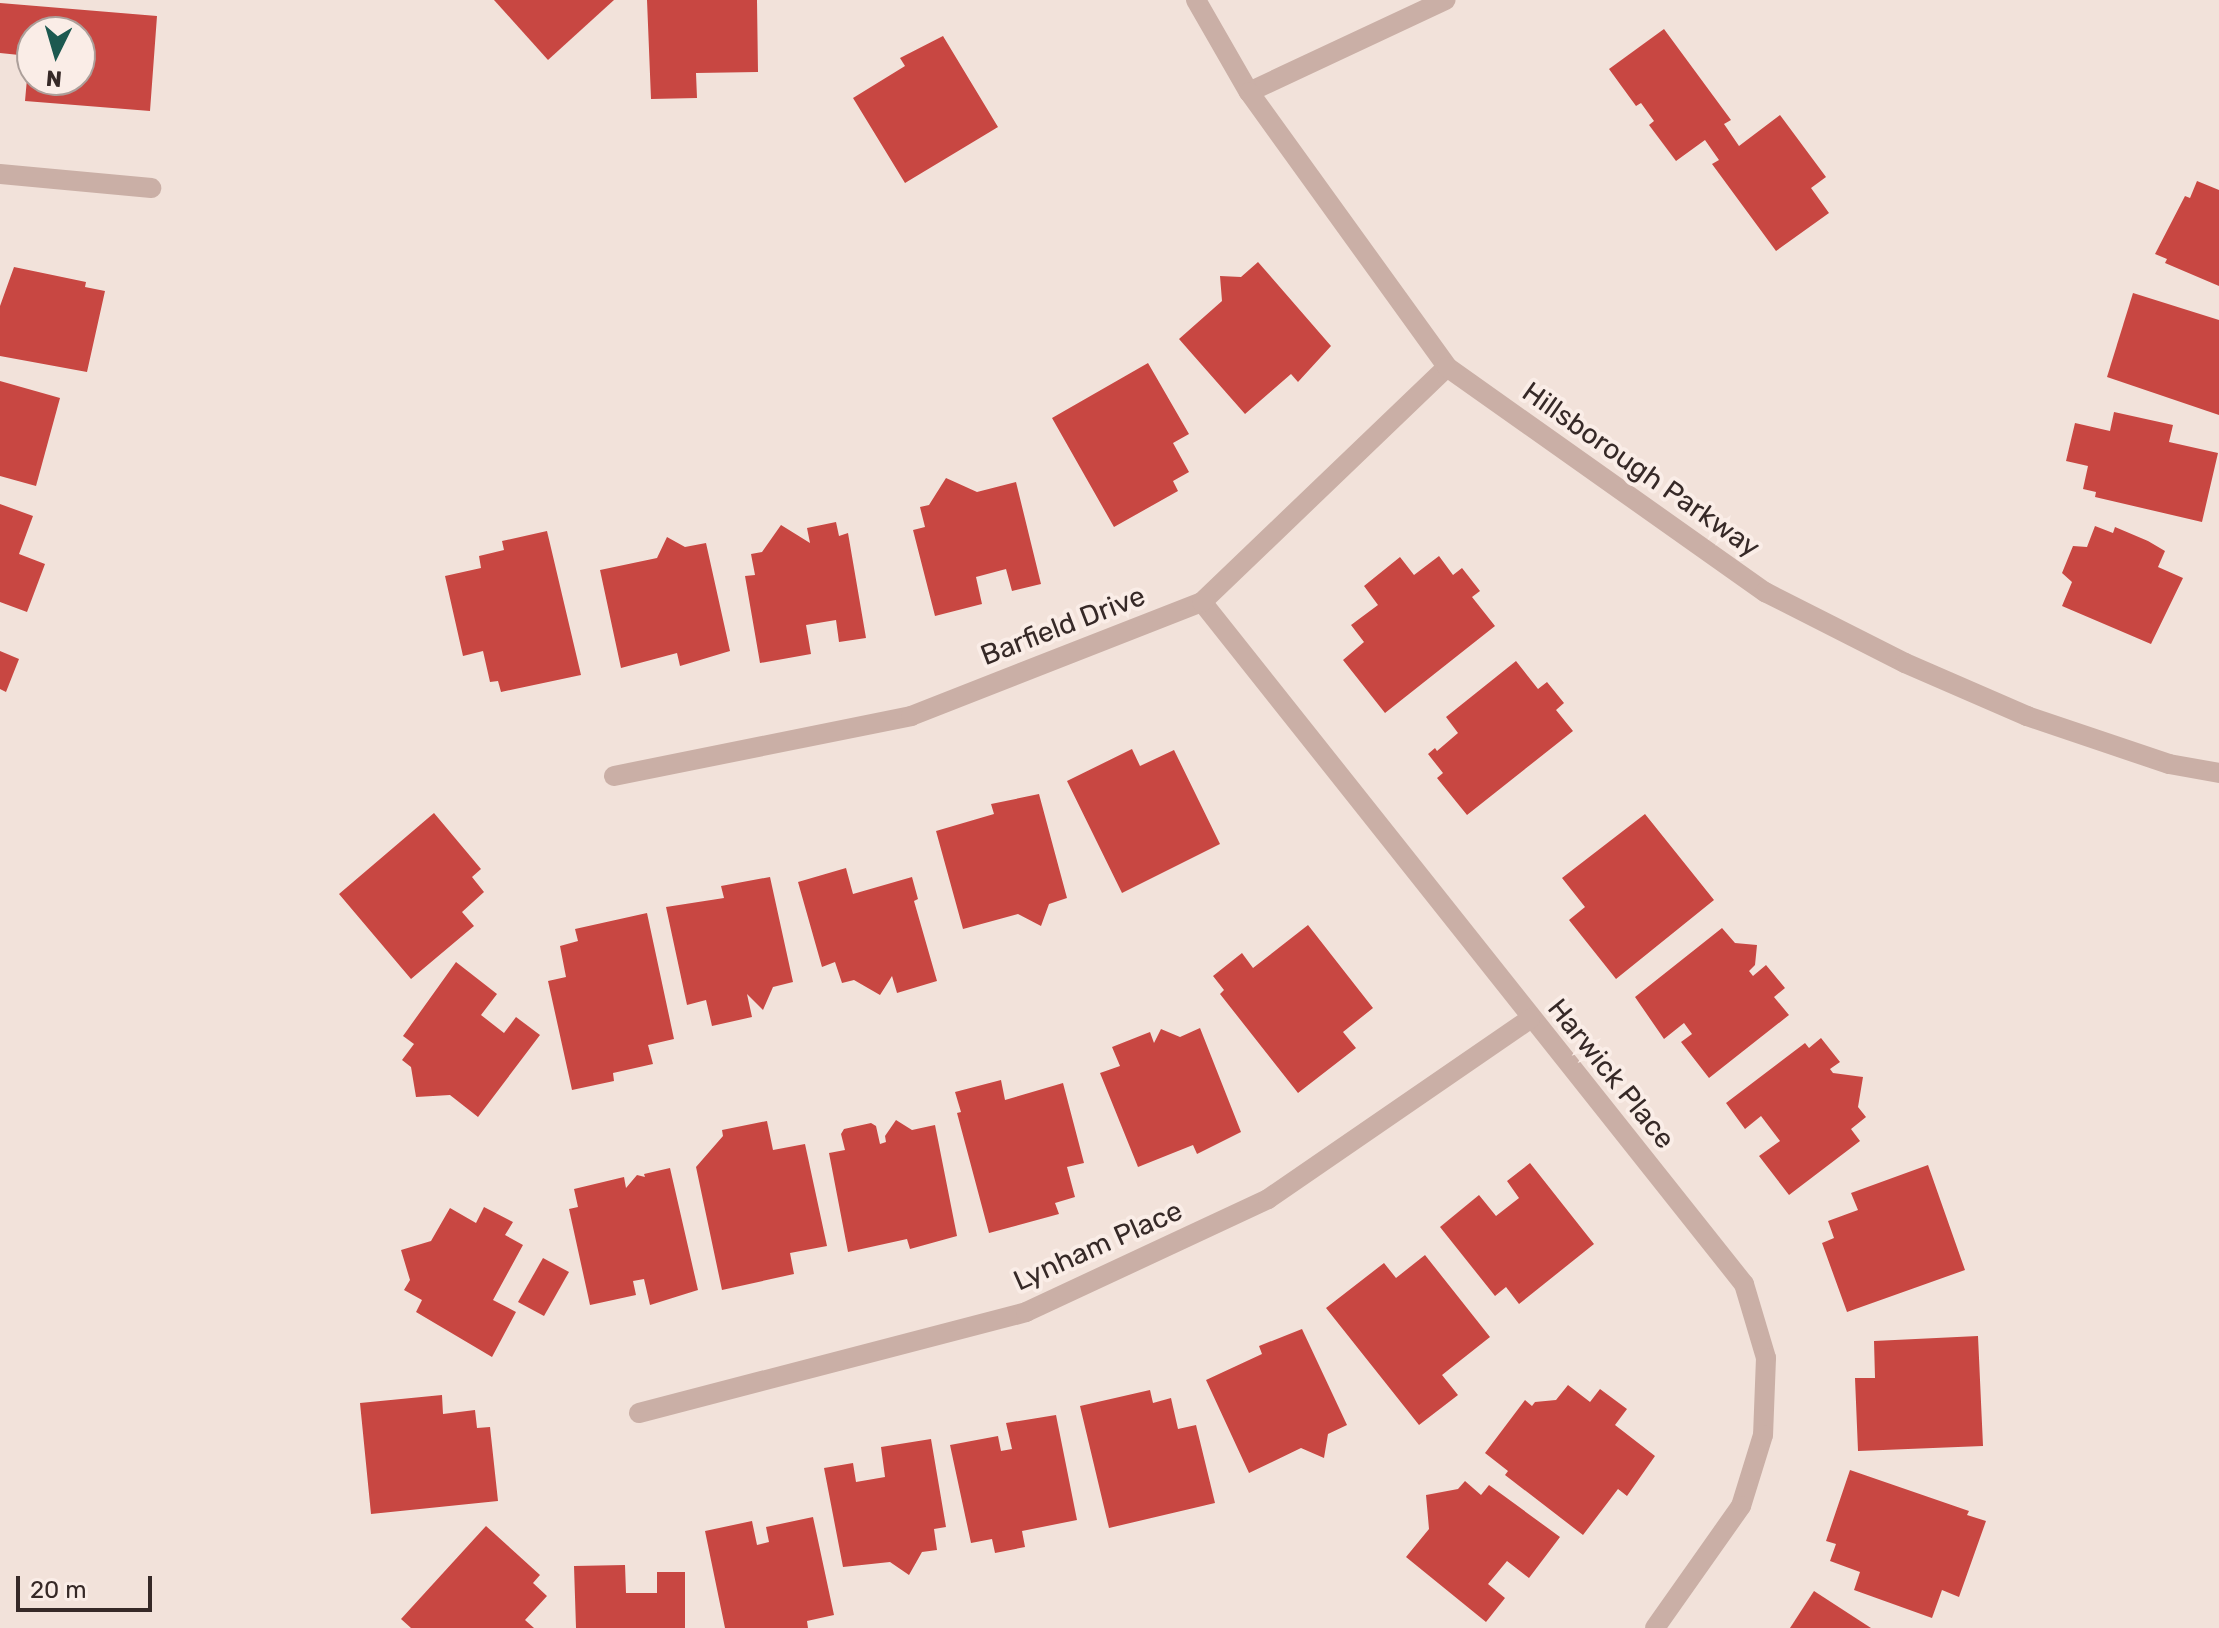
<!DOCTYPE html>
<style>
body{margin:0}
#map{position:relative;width:2219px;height:1628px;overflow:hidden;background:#f2e2da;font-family:Rubik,sans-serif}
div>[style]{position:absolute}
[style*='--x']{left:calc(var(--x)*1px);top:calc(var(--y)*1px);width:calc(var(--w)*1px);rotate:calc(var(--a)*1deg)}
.building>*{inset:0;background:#c84742}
.minor>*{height:20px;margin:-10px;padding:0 10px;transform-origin:10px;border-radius:10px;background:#caafa6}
.tertiary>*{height:20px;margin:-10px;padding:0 10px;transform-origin:10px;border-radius:10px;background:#caafa6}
span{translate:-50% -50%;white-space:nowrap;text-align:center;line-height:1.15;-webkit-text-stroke:8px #faede7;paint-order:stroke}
.street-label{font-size:28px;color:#362927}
.north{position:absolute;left:16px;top:16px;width:80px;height:80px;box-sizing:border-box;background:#faede7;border:2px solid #ac9f9a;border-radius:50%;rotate:185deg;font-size:22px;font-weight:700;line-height:32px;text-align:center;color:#362927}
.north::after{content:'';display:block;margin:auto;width:28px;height:36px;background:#1c5950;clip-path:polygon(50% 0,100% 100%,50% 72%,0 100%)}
.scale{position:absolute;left:16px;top:1576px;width:136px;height:36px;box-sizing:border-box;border:4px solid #362927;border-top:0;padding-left:10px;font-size:24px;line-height:28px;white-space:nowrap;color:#362927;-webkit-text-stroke:6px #faede7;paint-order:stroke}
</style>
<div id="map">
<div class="building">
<i style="clip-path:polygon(494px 0,614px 0,548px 60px)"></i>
<i style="clip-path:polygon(647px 0,757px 0,758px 72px,696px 73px,697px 98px,651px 99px)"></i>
<i style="clip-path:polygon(evenodd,0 3px,157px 16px,150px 111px,25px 101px,29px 56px,0 53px,0 3px,32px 32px,80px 32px,80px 80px,32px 80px,32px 32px)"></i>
<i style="clip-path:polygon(1664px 29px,1731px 120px,1724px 124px,1739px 146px,1780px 115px,1826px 177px,1811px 188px,1829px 213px,1776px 251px,1712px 164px,1719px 160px,1705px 140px,1676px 161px,1649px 125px,1654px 121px,1641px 103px,1636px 106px,1609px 69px)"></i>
<i style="clip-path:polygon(943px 36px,998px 127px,905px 183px,853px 98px,905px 66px,900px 58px)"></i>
<i style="clip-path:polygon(2197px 181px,2219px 190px,2219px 286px,2165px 263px,2167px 259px,2155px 254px,2185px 196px,2190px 198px)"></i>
<i style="clip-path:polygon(1258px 262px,1331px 346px,1298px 382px,1291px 374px,1245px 414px,1179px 339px,1222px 301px,1220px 276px,1241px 277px)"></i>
<i style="clip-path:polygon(14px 267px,86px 282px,85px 287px,105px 291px,87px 372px,0 356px,0 306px)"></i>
<i style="clip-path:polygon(2133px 293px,2219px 320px,2219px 415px,2107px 377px)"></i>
<i style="clip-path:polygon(1148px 363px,1189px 434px,1173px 443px,1189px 472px,1173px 481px,1178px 491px,1114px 527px,1052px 418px)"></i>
<i style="clip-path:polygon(0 381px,60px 398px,36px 486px,0 476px)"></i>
<i style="clip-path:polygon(2114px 412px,2173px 425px,2169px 442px,2218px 453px,2202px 522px,2095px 497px,2096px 492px,2083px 489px,2088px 466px,2066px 461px,2075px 423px,2110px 431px)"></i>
<i style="clip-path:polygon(946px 478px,977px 492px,1016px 482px,1041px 584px,1012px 591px,1006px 569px,976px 577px,982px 604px,935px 616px,913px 530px,925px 527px,920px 507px,929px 505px)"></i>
<i style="clip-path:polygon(0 504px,33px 516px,19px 554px,45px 564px,27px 612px,0 602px)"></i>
<i style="clip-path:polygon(836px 522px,839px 536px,848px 533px,866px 638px,839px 642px,836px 620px,806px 625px,811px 654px,760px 663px,745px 576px,755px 575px,751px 554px,762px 552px,781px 525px,810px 543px,807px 528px)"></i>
<i style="clip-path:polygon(2095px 526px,2113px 533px,2115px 527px,2148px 541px,2165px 551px,2158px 567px,2183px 578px,2151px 644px,2062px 606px,2072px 582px,2062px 573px,2073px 546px,2087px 547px)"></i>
<i style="clip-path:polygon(547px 531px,581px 675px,501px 692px,498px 681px,490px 682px,483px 651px,463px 656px,445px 576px,481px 568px,479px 556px,504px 550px,502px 541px)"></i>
<i style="clip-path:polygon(667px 537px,685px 547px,706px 543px,730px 651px,680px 666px,677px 653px,621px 668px,600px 570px,657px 558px)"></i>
<i style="clip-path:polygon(1439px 556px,1453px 575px,1462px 568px,1480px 591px,1472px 597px,1495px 626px,1385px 713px,1343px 660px,1364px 642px,1351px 625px,1378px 605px,1364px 586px,1400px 557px,1414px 575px)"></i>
<i style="clip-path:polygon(0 651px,19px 659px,6px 692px,0 689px)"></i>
<i style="clip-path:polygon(1516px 661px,1538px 689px,1547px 682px,1564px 703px,1556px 710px,1573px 731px,1467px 815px,1437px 778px,1443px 773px,1428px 754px,1435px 748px,1437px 751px,1458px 733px,1446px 717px)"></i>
<i style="clip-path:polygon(1132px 749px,1140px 766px,1174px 750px,1220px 844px,1122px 893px,1067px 781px)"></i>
<i style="clip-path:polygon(1039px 794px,1067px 898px,1049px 904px,1041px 926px,1018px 914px,963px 929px,936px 831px,994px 814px,991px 804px)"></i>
<i style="clip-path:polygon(434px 813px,481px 869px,472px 877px,484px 892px,462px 912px,474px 926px,411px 979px,339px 894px)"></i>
<i style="clip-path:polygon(1645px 814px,1714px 900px,1616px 979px,1569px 920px,1585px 907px,1562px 878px)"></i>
<i style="clip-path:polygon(846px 868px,853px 894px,912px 877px,918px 899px,914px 901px,937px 981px,897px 993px,892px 976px,880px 995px,854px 980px,842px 983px,835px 962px,822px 967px,798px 882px)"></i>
<i style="clip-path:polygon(770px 877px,793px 982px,773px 987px,763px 1010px,747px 994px,752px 1017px,712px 1026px,706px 1000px,687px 1005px,666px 907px,724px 898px,721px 886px)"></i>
<i style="clip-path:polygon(647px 913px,674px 1039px,648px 1045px,653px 1064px,613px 1073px,614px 1081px,572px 1090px,548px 981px,566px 977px,560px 946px,578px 941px,575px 929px)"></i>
<i style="clip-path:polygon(1308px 925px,1373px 1008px,1343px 1032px,1356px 1048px,1298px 1093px,1220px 994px,1224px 990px,1213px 976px,1242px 953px,1253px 968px)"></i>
<i style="clip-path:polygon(1722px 928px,1735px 943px,1757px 945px,1755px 965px,1749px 971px,1753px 976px,1766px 965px,1785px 988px,1774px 997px,1789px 1015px,1709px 1078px,1681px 1042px,1692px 1034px,1684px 1023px,1664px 1039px,1635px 997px)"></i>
<i style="clip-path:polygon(456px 962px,497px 994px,481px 1015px,504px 1033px,516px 1017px,540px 1035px,478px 1117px,450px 1095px,416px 1097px,411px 1067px,402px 1060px,414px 1044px,403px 1036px)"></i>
<i style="clip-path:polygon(1200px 1028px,1241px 1132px,1197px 1154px,1193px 1145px,1138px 1167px,1100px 1073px,1120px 1066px,1112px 1047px,1150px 1032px,1154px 1043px,1161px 1029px,1180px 1037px)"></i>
<i style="clip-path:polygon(1821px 1038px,1840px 1062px,1830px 1069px,1833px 1073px,1863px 1077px,1858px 1107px,1866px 1117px,1851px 1129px,1860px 1141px,1789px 1195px,1759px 1156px,1780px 1141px,1761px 1116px,1745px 1129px,1726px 1103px,1805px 1043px,1809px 1048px)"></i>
<i style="clip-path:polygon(1001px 1080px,1005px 1100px,1063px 1083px,1084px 1163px,1067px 1167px,1075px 1197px,1055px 1203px,1059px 1214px,989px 1233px,957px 1113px,961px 1112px,955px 1092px)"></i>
<i style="clip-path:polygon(896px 1120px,912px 1130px,935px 1125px,957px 1236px,910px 1249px,907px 1239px,848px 1252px,829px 1153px,845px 1150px,841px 1134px,844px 1129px,871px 1123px,876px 1126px,880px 1144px,886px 1142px,885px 1136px)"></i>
<i style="clip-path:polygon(767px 1121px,773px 1150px,805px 1144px,827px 1246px,790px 1253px,794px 1274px,722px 1290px,696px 1167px,723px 1136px,722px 1130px)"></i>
<i style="clip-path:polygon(1530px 1163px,1594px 1244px,1519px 1304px,1506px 1287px,1495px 1296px,1440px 1227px,1479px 1195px,1496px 1216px,1519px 1198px,1507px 1181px)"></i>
<i style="clip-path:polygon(1928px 1165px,1965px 1270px,1847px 1312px,1822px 1243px,1834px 1238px,1828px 1221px,1858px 1210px,1851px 1193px)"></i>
<i style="clip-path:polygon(670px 1168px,698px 1290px,650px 1305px,644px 1279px,633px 1281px,636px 1295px,590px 1305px,569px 1209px,578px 1207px,574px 1189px,624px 1177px,626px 1188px,637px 1175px,645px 1177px,644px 1174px)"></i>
<i style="clip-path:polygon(484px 1207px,513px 1222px,505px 1235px,523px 1245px,493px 1300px,516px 1312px,492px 1357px,416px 1312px,422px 1300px,404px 1290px,410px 1280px,401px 1250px,431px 1241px,450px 1208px,476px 1223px)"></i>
<i style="clip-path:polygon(1425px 1255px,1490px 1337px,1442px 1375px,1458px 1395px,1419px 1425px,1326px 1308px,1384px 1263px,1396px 1278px)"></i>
<i style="clip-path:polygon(543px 1258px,569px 1272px,544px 1316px,518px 1302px)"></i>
<i style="clip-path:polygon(1302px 1329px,1347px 1425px,1328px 1434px,1324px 1458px,1301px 1448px,1249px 1473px,1206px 1380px,1262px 1354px,1259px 1346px)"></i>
<i style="clip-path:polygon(1978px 1336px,1983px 1446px,1858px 1451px,1855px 1378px,1875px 1378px,1874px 1341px)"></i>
<i style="clip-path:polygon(1568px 1385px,1590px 1402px,1600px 1389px,1627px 1409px,1615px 1425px,1655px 1456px,1627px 1496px,1618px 1489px,1583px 1535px,1505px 1475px,1508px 1471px,1485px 1453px,1525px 1400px,1532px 1406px,1535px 1402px,1556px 1400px)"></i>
<i style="clip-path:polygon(1150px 1390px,1153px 1403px,1171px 1398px,1178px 1429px,1196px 1425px,1215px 1503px,1109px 1528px,1080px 1406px)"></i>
<i style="clip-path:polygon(442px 1395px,443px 1414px,475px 1410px,477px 1428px,490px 1427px,498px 1501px,371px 1514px,360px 1403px)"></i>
<i style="clip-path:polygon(1056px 1415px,1077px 1520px,1022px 1531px,1025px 1547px,995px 1553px,992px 1539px,971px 1543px,950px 1445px,998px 1436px,1001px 1451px,1012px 1449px,1006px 1423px)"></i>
<i style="clip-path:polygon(931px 1439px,946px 1527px,934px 1529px,937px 1550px,922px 1552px,909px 1575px,890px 1562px,843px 1567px,824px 1468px,853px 1463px,856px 1482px,885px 1477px,881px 1447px)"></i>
<i style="clip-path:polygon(1850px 1470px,1969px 1511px,1967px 1515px,1986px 1521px,1959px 1597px,1942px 1590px,1932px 1618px,1854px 1590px,1860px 1572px,1830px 1561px,1836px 1544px,1826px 1541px)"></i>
<i style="clip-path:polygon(1465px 1481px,1481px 1495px,1489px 1485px,1560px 1537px,1529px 1578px,1507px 1561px,1488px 1584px,1505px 1598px,1486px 1622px,1406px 1557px,1429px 1529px,1426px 1495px,1458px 1489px)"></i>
<i style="clip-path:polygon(813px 1517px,834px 1615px,807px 1621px,808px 1628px,725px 1628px,705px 1531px,752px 1521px,757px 1545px,769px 1542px,766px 1527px)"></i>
<i style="clip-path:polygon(486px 1526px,540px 1575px,533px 1583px,547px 1596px,525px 1620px,534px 1628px,411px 1628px,401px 1619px)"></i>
<i style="clip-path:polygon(625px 1565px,626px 1593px,657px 1593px,657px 1572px,685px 1572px,685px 1628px,576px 1628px,574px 1566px)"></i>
<i style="clip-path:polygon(1814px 1591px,1871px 1628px,1790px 1628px)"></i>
</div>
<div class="minor">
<i style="--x:1249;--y:92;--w:217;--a:-25.1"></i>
<i style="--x:0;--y:174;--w:152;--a:5.3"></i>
<i style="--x:1202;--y:602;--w:871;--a:51.53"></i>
<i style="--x:1744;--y:1284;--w:77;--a:73.4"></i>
<i style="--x:1766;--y:1358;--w:77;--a:92.2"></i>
<i style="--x:1763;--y:1435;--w:74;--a:107.2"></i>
<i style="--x:1741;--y:1506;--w:149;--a:125.2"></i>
<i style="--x:614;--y:776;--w:303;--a:-11.4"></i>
<i style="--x:911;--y:716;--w:313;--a:-21.4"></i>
<i style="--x:1202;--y:602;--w:339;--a:-43.8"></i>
<i style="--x:639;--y:1413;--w:400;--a:-14.6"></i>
<i style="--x:1026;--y:1312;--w:267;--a:-25"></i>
<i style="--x:1268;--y:1199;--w:318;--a:-34.5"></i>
</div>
<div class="tertiary">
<i style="--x:1196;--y:0;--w:106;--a:60.1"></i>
<i style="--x:1249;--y:92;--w:339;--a:54.2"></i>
<i style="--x:1447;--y:367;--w:390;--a:35.3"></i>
<i style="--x:1765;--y:592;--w:157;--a:26.9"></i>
<i style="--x:1905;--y:663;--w:133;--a:23.5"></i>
<i style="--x:2027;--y:716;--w:150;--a:18.7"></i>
<i style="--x:2169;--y:764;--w:51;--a:10.2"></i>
</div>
<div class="street-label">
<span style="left:1641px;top:470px;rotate:35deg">Hillsborough Parkway</span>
<span style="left:1063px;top:626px;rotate:-21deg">Barfield Drive</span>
<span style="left:1611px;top:1074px;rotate:51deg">Harwick Place</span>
<span style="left:1098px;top:1246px;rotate:-24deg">Lynham Place</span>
</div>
<div class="north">N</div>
<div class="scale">20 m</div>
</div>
